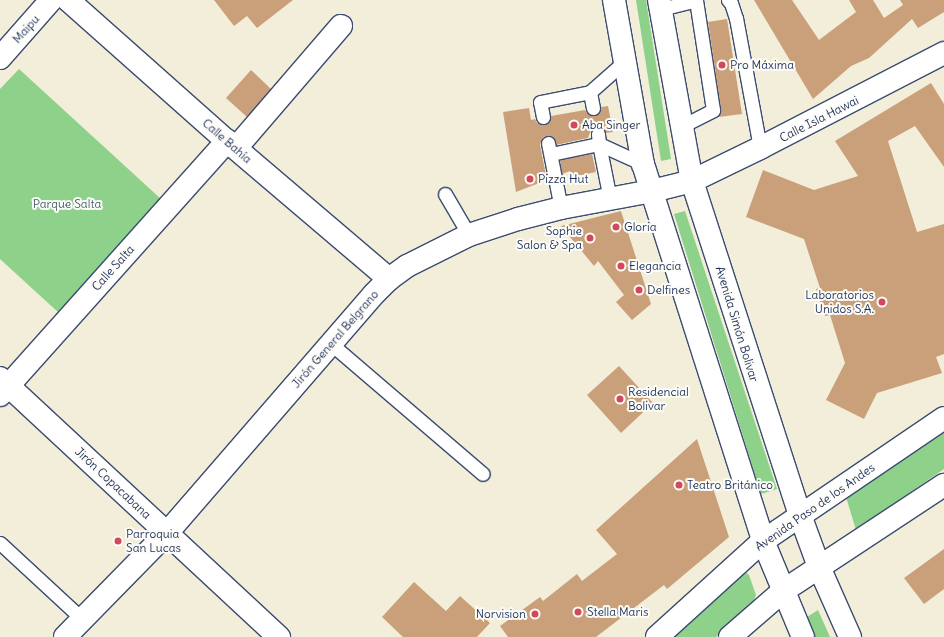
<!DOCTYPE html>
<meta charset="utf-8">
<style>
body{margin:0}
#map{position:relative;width:944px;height:637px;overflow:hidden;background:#f2eeda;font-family:Delius,sans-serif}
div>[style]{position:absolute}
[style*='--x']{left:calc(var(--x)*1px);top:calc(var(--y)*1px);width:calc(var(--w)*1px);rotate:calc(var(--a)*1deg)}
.green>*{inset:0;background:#8dd18a}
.building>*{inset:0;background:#caa07a}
.roads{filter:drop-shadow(1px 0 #3b4c71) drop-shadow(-1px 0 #3b4c71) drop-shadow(0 1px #3b4c71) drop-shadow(0 -1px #3b4c71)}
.service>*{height:13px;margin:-6.5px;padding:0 6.5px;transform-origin:6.5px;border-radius:6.5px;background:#fff}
.minor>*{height:22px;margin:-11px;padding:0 11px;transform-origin:11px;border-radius:11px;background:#fff}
.tertiary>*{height:22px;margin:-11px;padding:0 11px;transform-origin:11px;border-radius:11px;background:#fff}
.secondary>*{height:22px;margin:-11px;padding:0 11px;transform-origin:11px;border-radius:11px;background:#fff}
.dots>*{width:11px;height:11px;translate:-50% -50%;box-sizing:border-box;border:2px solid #fdfcf7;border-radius:50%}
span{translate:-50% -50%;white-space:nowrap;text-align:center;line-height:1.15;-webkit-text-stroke:4px #fdfcf7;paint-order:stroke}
.street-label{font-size:12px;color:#1b2f5e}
.poi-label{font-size:12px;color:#1b2f5e}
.left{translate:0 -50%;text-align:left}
.right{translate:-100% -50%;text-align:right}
.park-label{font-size:12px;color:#3d606b}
</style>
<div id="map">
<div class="green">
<i style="clip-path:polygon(636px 0,646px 0,671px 159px,661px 161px)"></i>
<i style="clip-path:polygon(19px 69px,161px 199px,59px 313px,0 259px,0 89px)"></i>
<i style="clip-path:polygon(685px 211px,777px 489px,761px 494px,674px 214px)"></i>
<i style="clip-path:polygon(944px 431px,944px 469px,856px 530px,846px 497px)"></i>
<i style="clip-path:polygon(743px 570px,749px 575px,756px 595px,752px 605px,716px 637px,668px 637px)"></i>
<i style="clip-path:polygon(818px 610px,830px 637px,815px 637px,807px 617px)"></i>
</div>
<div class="building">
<i style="clip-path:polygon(214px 0,293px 0,257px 28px,247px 16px,234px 26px)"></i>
<i style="clip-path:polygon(754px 0,792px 0,819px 40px,856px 12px,849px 0,873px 0,884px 18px,903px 5px,900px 0,944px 0,944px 12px,918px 28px,912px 19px,869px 58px,851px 66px,813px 99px)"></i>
<i style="clip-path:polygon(727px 19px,742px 114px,719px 117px,721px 109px,708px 22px)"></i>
<i style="clip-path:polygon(251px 70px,271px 89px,247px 117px,226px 98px)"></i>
<i style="clip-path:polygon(931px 83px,944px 104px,944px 167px,915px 126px,888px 141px,917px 232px,944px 224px,944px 354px,936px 357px,942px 373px,877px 393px,864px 419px,826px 400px,845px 363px,830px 315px,825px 316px,816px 289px,820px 288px,804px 239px,746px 217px,763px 170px,814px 190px,858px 176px,835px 141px)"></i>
<i style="clip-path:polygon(608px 106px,613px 132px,606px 133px,602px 127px,597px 126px,591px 130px,588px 138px,556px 145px,554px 138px,551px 136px,543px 137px,540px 145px,547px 180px,516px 192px,503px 112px,529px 108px,531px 120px,535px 119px,537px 123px,544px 125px,549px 123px,551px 116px,585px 110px,587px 113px,594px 116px,598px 114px,601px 107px)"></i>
<i style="clip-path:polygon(592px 154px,596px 172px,572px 177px,570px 171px,562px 174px,560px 160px)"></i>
<i style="clip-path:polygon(621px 211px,651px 304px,632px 320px,616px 302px,624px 295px,598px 261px,594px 266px,561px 226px)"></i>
<i style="clip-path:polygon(619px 366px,653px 403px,621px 433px,587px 395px)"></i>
<i style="clip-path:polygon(697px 439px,729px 537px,667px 589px,664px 585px,596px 637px,508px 637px,500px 626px,540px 597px,543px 601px,577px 574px,582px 581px,617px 554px,596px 530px)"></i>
<i style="clip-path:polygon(944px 549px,944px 589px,924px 604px,904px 578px)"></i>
<i style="clip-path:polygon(414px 582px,446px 611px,460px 596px,490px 623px,477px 637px,403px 637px,382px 617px)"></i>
</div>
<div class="roads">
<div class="service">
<i style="--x:728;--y:0;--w:4;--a:45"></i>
<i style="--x:731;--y:3;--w:16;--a:72"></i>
<i style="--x:736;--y:18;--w:132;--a:79.5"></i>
<i style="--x:661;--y:9;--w:36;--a:-14"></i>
<i style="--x:593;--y:108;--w:16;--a:-101"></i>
<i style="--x:590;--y:92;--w:45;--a:-41.4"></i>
<i style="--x:543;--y:117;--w:15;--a:-101"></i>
<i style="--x:540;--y:102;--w:51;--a:-11.3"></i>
<i style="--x:682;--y:126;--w:35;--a:-27"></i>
<i style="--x:713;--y:110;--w:111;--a:-98.8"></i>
<i style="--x:598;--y:134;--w:10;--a:84"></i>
<i style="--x:599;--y:144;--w:48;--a:24.4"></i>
<i style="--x:548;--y:143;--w:66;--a:78.7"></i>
<i style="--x:551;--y:154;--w:49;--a:-11.8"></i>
<i style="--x:599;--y:144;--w:56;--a:78.7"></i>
<i style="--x:445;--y:194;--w:48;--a:59.7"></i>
<i style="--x:330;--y:343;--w:201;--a:40.6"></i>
<i style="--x:0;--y:543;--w:112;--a:42.8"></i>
</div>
<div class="minor">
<i style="--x:68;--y:0;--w:213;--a:41.6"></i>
<i style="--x:227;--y:141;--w:213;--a:40.4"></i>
<i style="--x:0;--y:58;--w:77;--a:-48.7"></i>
<i style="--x:236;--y:148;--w:161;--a:-49.3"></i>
<i style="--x:0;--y:378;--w:381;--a:42.9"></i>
<i style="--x:0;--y:395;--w:341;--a:-48.2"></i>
<i style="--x:65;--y:637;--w:146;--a:-45.6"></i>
<i style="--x:167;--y:533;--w:316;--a:-49.1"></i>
<i style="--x:374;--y:294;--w:21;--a:-45"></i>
<i style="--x:389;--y:279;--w:22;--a:-36"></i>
<i style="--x:407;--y:266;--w:69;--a:-26.6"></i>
<i style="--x:469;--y:235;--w:52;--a:-18.1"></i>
<i style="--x:518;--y:219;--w:44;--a:-14.3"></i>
<i style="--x:561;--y:208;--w:93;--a:-10.6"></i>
<i style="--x:652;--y:191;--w:41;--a:-14"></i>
<i style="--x:692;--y:181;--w:76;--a:-25.9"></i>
<i style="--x:760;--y:148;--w:207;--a:-27.3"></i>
</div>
<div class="tertiary">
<i style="--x:657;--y:637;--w:143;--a:-42.2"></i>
<i style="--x:763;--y:541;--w:219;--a:-34.2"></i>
<i style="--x:730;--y:637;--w:70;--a:-41"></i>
<i style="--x:783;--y:591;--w:193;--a:-33.4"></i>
</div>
<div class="secondary">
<i style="--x:614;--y:0;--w:167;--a:80"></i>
<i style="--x:643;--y:164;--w:396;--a:72.3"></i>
<i style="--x:763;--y:541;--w:104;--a:67.4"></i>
<i style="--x:659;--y:0;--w:184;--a:79.7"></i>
<i style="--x:692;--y:181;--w:351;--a:72.1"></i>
<i style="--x:800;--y:515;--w:55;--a:69.9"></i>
<i style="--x:819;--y:567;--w:77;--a:66.1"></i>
</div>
</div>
<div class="dots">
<i style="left:722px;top:65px;background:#d1495b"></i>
<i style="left:574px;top:125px;background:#d1495b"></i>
<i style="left:530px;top:179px;background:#d1495b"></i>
<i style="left:616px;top:227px;background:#d1495b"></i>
<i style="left:590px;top:238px;background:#d1495b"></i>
<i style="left:621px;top:266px;background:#d1495b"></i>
<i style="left:639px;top:290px;background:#d1495b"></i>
<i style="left:882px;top:302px;background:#d1495b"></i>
<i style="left:620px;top:399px;background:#d1495b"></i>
<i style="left:679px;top:485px;background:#d1495b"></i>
<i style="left:118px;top:541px;background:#d1495b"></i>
<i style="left:578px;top:612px;background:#d1495b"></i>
<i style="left:535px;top:614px;background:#d1495b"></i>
</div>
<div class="street-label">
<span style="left:26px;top:29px;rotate:-48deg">Maipu</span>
<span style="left:819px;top:119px;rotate:-27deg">Calle Isla Hawai</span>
<span style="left:227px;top:141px;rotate:41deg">Calle Bahía</span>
<span style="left:113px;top:268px;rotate:-48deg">Calle Salta</span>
<span style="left:737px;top:324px;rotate:73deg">Avenida Simón Bolivar</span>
<span style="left:335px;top:339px;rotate:-49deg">Jirón General Belgrano</span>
<span style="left:113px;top:483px;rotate:43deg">Jirón Copacabana</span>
<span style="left:815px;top:507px;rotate:-35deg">Avenida Paso de los Andes</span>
</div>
<div class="poi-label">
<span class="left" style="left:730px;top:65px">Pro Máxima</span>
<span class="left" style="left:582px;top:125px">Aba Singer</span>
<span class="left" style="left:538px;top:179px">Pizza Hut</span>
<span class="left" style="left:624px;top:227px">Gloria</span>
<span class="right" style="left:582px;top:238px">Sophie<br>Salon &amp; Spa</span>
<span class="left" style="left:629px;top:266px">Elegancia</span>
<span class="left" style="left:647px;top:290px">Delfines</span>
<span class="right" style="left:874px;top:302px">Laboratorios<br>Unidos S.A.</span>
<span class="left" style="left:628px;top:399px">Residencial<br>Bolivar</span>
<span class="left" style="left:687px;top:485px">Teatro Británico</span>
<span class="left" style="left:126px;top:541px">Parroquia<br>San Lucas</span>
<span class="left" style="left:587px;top:612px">Stella Maris</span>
<span class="right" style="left:526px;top:614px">Norvision</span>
</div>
<div class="park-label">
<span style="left:67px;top:204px">Parque Salta</span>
</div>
</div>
